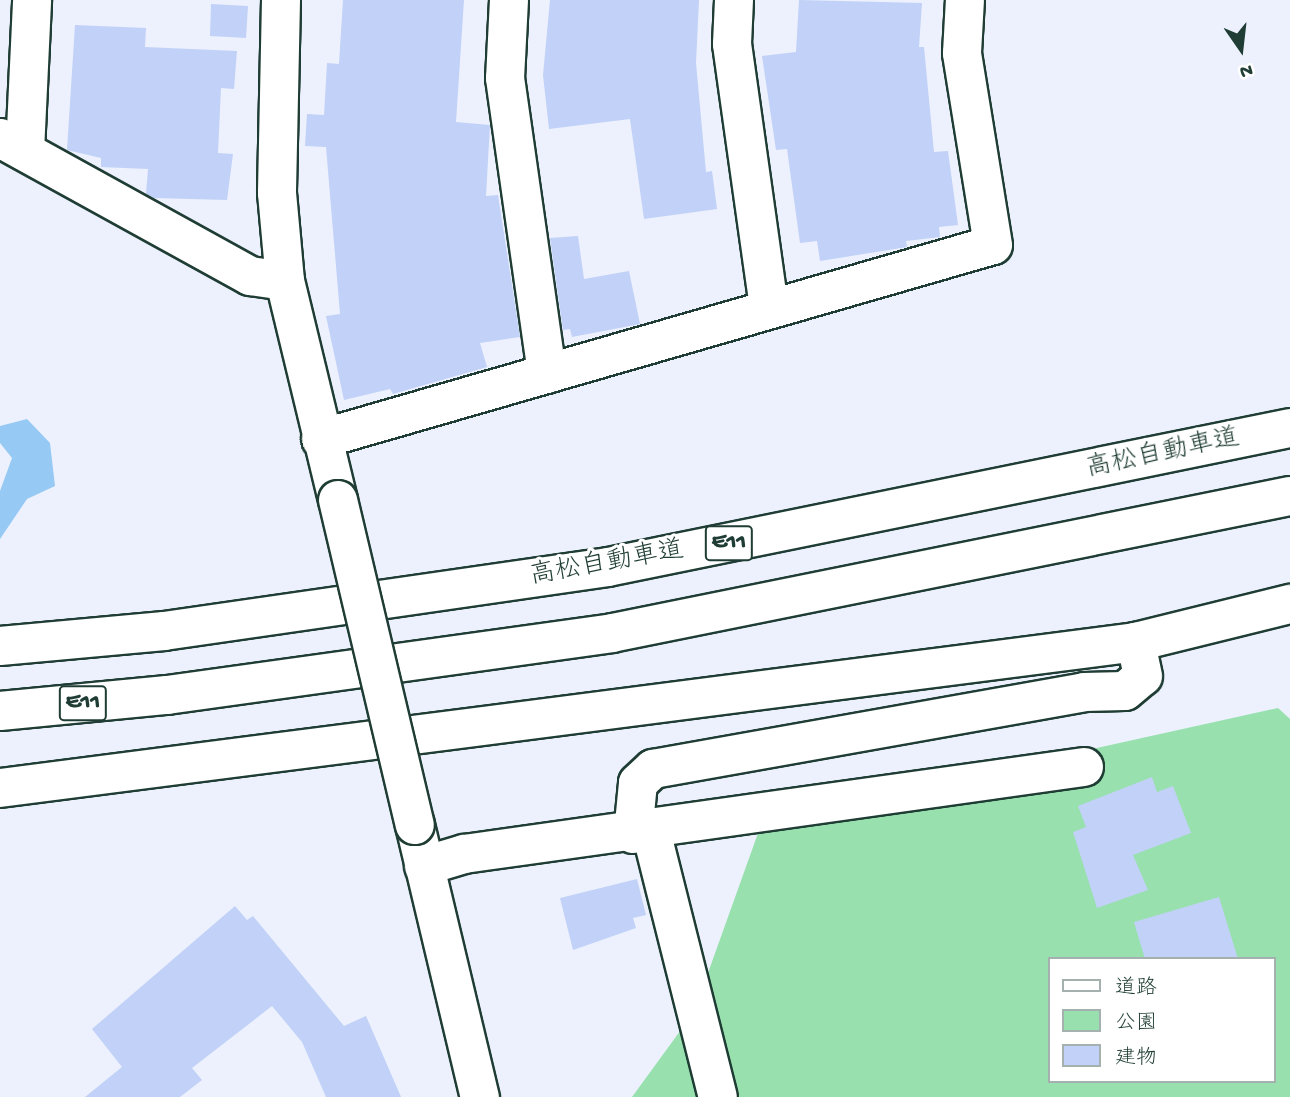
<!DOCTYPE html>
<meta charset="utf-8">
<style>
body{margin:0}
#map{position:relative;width:1290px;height:1097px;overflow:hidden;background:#ecf1fd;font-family:"Gochi Hand","Klee One",sans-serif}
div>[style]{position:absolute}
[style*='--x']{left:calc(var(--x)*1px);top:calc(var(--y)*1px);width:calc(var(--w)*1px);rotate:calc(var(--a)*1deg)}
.green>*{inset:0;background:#98e0ae}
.water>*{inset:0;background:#96c9f3}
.building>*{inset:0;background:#c1d1f7}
.roads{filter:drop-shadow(2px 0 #1f3d34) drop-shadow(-2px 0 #1f3d34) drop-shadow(0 2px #1f3d34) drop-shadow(0 -2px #1f3d34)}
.minor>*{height:38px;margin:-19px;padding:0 19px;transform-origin:19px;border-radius:19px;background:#fff}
.tertiary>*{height:38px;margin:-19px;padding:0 19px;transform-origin:19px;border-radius:19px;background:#fff}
.motorway>*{height:38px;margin:-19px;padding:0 19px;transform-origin:19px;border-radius:19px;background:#fff}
.bridges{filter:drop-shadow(2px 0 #1f3d34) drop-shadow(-2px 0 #1f3d34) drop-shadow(0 2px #1f3d34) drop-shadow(0 -2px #1f3d34)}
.tertiary-bridge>*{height:38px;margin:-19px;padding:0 19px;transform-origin:19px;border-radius:19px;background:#fff}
span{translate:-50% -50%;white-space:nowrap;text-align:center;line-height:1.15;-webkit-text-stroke:6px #fff;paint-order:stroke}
.shield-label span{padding:2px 5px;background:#fff;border:2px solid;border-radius:5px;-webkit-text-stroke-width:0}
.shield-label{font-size:24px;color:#1f3d34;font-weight:700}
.street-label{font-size:26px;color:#1f3d34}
.legend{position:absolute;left:1048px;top:957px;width:228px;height:126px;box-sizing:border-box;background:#fff;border:2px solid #a5b1ae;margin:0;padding:9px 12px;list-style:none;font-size:21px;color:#1f3d34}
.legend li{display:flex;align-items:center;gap:14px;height:35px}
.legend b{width:35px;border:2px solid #a5b1ae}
.north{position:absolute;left:1206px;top:14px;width:70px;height:70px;-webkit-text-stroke:5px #fff;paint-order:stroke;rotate:166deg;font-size:19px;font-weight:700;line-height:28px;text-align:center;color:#1f3d34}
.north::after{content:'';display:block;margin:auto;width:24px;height:32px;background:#1f3d34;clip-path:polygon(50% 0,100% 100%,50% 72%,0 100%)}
</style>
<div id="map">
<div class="green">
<i style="clip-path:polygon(evenodd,1278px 708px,1290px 719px,1290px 1097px,632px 1097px,694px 1012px,762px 822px,1278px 708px,1050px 959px,1274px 959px,1274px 1081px,1050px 1081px,1050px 959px)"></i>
</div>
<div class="water">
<i style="clip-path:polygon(27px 419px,50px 443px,55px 486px,27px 499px,0 539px,0 491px,12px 458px,0 443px,0 426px)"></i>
</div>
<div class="building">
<i style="clip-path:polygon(343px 0,464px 0,456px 122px,490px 125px,486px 196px,498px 195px,520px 337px,480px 343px,487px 367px,393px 394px,390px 389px,344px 400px,326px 316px,340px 314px,326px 147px,305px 146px,307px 114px,324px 115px,327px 63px,339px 64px)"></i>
<i style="clip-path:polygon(550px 0,699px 0,696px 63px,706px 172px,712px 171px,717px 209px,644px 219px,630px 119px,549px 129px,543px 75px)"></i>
<i style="clip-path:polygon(799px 0,922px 3px,919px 47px,924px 47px,934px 152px,948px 151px,958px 225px,939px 227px,940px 237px,906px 241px,907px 247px,820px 261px,817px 241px,800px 243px,787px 149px,776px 150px,762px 56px,796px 52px)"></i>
<i style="clip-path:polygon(211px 4px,248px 6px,246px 38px,210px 36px)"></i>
<i style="clip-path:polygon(75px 25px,146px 28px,145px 47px,237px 51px,234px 89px,221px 88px,218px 153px,233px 154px,227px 200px,154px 198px,146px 194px,148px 169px,101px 167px,101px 158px,67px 150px)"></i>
<i style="clip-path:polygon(578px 236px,584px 279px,629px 271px,640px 324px,572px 337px,570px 329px,563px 330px,550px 238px)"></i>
<i style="clip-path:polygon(1152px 777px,1157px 792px,1173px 786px,1191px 833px,1133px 855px,1148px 890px,1097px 908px,1073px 832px,1086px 827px,1078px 806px)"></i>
<i style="clip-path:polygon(637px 879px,646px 915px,633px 918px,636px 928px,573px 950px,560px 898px)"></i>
<i style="clip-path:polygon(1219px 897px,1238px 959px,1145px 959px,1134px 922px)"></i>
<i style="clip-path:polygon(235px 906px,247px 920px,253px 916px,344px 1026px,366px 1016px,401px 1097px,326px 1097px,302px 1042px,272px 1006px,192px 1068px,202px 1080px,180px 1097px,85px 1097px,122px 1067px,92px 1029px)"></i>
</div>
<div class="roads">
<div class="minor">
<i style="--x:509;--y:0;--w:78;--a:92.9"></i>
<i style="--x:505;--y:78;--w:299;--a:81.9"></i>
<i style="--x:734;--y:0;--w:44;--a:92.6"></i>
<i style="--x:732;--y:44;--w:267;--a:82"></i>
<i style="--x:0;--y:138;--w:286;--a:28.9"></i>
<i style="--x:250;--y:276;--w:35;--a:8"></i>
<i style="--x:25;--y:151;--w:151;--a:-87.3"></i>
<i style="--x:321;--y:439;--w:699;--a:-16.1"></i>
<i style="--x:993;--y:245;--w:194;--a:-99.2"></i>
<i style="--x:962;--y:53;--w:53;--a:-86.8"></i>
<i style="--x:651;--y:831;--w:274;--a:75.9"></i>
<i style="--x:633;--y:834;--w:51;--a:-84.4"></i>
<i style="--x:638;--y:783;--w:21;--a:-43"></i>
<i style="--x:653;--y:769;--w:438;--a:-10.1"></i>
<i style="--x:1084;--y:692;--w:41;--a:-1.4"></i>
<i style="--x:1125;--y:691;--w:23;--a:-40"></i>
<i style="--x:1143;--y:676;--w:35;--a:-102"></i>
<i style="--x:424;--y:866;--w:42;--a:-16.7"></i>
<i style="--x:464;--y:854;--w:626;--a:-7.99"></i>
</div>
<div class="tertiary">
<i style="--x:281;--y:0;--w:193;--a:91.2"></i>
<i style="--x:277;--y:193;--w:88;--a:84.8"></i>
<i style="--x:285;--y:281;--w:225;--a:76.4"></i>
<i style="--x:0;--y:788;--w:1145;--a:-7.32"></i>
<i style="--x:1136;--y:642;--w:159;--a:-13.9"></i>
<i style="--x:415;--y:825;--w:280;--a:76.6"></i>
</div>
<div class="motorway">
<i style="--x:0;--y:646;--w:165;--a:-5.2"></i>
<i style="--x:164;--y:631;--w:449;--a:-8.2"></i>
<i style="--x:608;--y:567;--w:696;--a:-11.52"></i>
<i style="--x:0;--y:711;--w:168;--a:-5.5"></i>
<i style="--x:167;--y:695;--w:449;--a:-7.9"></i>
<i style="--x:612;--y:633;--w:692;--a:-11.42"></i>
</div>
</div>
<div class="bridges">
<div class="tertiary-bridge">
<i style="--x:338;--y:500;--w:334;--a:76.7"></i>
</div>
</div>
<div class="shield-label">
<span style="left:729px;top:543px">E11</span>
<span style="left:83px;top:703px">E11</span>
</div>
<div class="street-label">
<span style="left:1163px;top:455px;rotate:-12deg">高松自動車道</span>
<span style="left:607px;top:565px;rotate:-10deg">高松自動車道</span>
</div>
<ul class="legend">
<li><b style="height:9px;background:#fff"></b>道路</li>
<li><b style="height:19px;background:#98e0ae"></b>公園</li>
<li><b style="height:19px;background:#c1d1f7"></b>建物</li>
</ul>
<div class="north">N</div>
</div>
